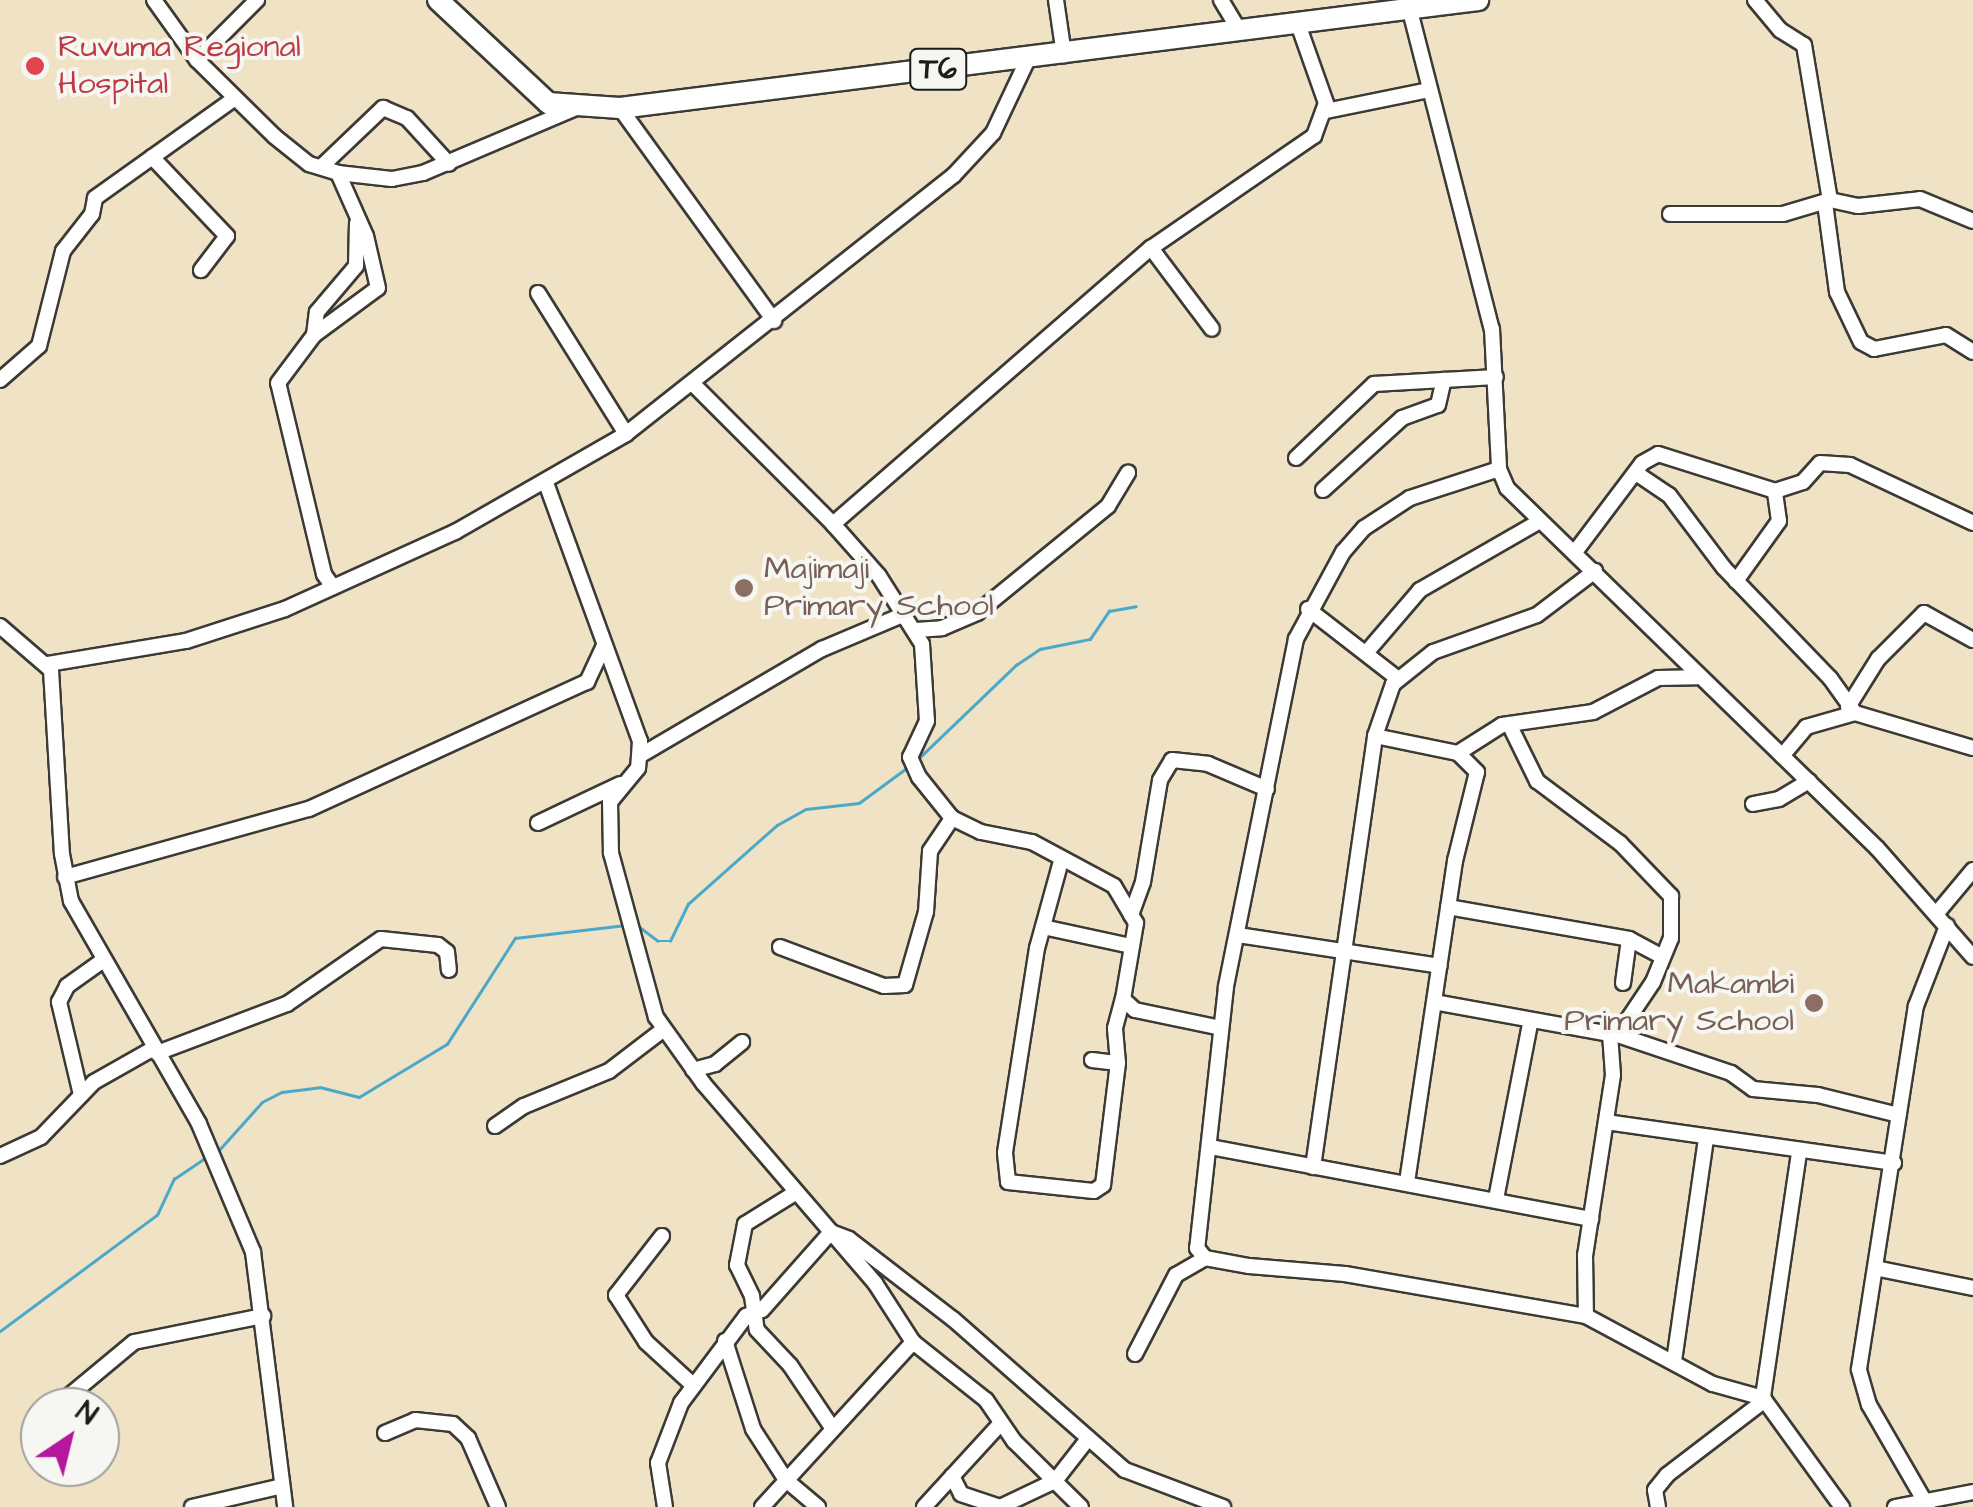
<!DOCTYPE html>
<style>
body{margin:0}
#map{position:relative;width:1973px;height:1507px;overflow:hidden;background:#f0e2c5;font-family:"Architects Daughter",sans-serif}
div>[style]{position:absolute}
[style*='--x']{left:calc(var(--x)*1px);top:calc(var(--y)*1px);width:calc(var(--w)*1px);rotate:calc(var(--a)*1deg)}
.stream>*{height:2.5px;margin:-1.25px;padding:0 1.25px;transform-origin:1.25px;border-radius:1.25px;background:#4aa8c9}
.roads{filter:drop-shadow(2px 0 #3c3a35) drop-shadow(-2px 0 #3c3a35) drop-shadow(0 2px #3c3a35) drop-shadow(0 -2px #3c3a35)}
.minor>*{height:14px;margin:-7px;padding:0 7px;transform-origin:7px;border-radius:7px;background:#fff}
.highway>*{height:20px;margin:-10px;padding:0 10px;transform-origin:10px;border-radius:10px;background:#fff}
.dots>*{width:28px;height:28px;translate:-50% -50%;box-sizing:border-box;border:5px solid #f6f6f2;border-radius:50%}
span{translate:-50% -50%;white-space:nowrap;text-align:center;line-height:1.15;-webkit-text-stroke:8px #f6f6f2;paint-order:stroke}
.shield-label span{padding:2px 8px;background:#f6f6f2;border:2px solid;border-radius:8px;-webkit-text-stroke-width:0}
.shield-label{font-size:30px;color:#1c1c1c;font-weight:700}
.health-label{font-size:32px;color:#be3a42}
.left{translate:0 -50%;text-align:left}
.education-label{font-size:32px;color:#785e54}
.right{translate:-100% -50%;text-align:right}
.north{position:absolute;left:20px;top:1387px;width:100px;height:100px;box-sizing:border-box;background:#f6f6f2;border:2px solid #9f9f9c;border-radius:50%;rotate:35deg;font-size:28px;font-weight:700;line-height:40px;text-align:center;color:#1c1c1c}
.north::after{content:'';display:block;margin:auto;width:35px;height:45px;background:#b5179e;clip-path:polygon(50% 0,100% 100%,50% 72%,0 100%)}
</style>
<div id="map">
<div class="stream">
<i style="--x:918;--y:759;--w:136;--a:-43.8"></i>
<i style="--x:1016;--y:665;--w:29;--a:-34"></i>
<i style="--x:1040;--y:649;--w:51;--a:-11.3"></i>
<i style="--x:1090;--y:639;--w:34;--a:-56"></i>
<i style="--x:1109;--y:611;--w:27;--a:-10"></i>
<i style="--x:637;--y:925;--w:26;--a:37"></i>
<i style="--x:658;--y:941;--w:12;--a:0"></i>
<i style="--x:670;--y:941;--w:41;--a:-64.1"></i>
<i style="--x:688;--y:904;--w:119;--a:-41.6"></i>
<i style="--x:777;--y:825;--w:33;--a:-29"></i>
<i style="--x:806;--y:809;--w:53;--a:-6.5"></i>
<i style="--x:859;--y:803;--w:61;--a:-36.3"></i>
<i style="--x:219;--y:1150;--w:64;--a:-48.1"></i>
<i style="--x:262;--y:1102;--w:22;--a:-27"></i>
<i style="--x:282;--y:1092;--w:38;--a:-7"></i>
<i style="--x:320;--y:1087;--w:40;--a:14.4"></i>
<i style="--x:359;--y:1097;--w:103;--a:-31.1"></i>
<i style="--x:447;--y:1044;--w:126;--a:-57.3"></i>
<i style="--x:515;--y:938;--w:111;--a:-6.7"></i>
<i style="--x:0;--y:1331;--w:195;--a:-36.5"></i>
<i style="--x:157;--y:1215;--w:40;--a:-65"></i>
<i style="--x:174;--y:1179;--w:40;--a:-34"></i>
</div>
<div class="roads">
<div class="minor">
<i style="--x:154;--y:0;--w:74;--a:54.4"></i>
<i style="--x:197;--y:60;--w:108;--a:44.6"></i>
<i style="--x:274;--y:136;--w:45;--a:38.7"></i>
<i style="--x:309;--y:164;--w:30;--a:17"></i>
<i style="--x:338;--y:173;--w:54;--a:6.3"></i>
<i style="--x:392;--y:179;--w:32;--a:-11"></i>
<i style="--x:423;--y:173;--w:166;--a:-23"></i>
<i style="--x:1056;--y:0;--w:56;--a:81.7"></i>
<i style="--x:1221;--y:0;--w:35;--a:59"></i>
<i style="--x:1755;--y:0;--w:39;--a:50"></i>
<i style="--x:1780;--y:30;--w:28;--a:32"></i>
<i style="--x:1804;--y:45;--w:157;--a:80.5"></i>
<i style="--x:1830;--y:200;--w:29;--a:12"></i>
<i style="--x:1858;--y:206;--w:62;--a:-6.4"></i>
<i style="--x:1920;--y:199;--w:57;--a:22.5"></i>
<i style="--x:1408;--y:3;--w:337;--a:75.6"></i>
<i style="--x:1492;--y:329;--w:140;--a:87.1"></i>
<i style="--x:1499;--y:469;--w:21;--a:67"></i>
<i style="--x:1507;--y:488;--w:516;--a:44.22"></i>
<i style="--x:1877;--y:848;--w:145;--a:48.6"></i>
<i style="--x:197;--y:60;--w:85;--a:-45"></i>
<i style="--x:620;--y:108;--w:263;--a:54.1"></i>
<i style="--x:1326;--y:111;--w:105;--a:-11.5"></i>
<i style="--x:152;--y:157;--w:109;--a:46.5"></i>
<i style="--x:227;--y:236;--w:43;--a:127.4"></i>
<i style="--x:321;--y:167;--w:86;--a:-43.6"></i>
<i style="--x:383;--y:108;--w:26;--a:23"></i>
<i style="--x:407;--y:118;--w:62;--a:47.6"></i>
<i style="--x:1825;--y:203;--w:90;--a:82.3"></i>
<i style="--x:1837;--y:292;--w:55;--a:64.4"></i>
<i style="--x:1861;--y:342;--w:15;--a:28"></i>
<i style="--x:1874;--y:349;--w:73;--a:-11"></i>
<i style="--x:1946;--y:335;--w:32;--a:32"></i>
<i style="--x:1670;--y:214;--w:113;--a:0"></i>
<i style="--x:1783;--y:214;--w:49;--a:-16.6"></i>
<i style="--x:1151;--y:248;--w:101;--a:53"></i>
<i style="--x:538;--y:293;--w:166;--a:58"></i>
<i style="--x:314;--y:335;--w:23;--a:-83"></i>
<i style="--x:317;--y:312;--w:60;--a:-49.7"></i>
<i style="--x:356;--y:266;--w:43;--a:-88.7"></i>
<i style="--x:0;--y:380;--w:52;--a:-41.1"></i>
<i style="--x:39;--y:346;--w:98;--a:-75.8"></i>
<i style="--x:63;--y:251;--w:47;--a:-51.9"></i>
<i style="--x:92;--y:214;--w:16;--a:-79"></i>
<i style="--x:95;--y:198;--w:171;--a:-35.5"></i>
<i style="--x:692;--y:383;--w:199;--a:45"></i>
<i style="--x:833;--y:524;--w:421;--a:-41"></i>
<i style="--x:1151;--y:248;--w:198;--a:-34.5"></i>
<i style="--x:1314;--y:136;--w:35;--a:-70"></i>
<i style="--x:1326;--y:103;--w:84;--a:-109.5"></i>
<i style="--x:1296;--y:458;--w:108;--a:-43.5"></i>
<i style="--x:1374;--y:384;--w:122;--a:-3.3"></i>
<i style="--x:1499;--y:469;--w:94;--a:162"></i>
<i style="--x:1410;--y:498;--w:55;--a:146.9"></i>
<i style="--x:1364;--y:528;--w:32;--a:131"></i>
<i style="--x:1343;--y:552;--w:99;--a:118.4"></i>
<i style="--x:1296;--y:639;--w:355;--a:101.4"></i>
<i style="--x:1226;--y:987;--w:263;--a:96.3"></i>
<i style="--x:1197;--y:1248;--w:13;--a:51"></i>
<i style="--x:1205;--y:1258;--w:45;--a:10.3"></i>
<i style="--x:1249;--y:1266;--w:96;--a:4.8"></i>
<i style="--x:1345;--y:1274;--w:245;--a:9.9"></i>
<i style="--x:1586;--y:1316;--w:144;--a:28.2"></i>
<i style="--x:1713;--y:1384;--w:52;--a:15.6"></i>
<i style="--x:1636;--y:473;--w:40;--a:34"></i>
<i style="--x:1669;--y:495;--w:91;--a:53"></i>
<i style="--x:1724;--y:568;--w:153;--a:46.1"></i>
<i style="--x:1830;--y:678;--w:43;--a:54.5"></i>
<i style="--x:1855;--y:713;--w:123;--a:16.5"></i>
<i style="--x:546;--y:483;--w:275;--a:70"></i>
<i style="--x:640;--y:741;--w:27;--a:94"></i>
<i style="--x:638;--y:768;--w:44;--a:129.5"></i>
<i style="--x:610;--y:802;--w:51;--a:88.9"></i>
<i style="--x:611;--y:853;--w:170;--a:74.7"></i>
<i style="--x:656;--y:1017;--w:81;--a:54.5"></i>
<i style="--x:703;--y:1083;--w:264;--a:49.3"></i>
<i style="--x:875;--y:1283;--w:70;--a:57.2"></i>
<i style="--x:913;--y:1342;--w:93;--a:38.5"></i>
<i style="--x:986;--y:1400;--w:50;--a:55.7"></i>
<i style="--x:1014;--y:1441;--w:94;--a:44.6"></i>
<i style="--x:1323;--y:490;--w:107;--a:-42.3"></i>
<i style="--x:1402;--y:418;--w:38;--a:-20"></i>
<i style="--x:1438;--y:405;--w:26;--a:-77"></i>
<i style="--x:833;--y:524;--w:69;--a:48.5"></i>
<i style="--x:879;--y:576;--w:80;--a:57.7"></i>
<i style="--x:922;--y:644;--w:77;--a:86.3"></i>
<i style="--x:927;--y:721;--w:40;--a:115"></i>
<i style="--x:910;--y:757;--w:22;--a:66"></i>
<i style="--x:919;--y:777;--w:53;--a:51.2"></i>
<i style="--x:952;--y:818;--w:32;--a:26"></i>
<i style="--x:981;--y:832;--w:52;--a:11.1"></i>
<i style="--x:1032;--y:842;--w:93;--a:28.2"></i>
<i style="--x:1114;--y:886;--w:43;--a:59.3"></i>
<i style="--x:1136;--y:923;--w:77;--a:99.7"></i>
<i style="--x:1575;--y:552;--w:111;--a:-53"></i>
<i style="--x:1642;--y:463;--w:18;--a:-29"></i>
<i style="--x:1658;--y:454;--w:123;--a:17.5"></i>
<i style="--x:1775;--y:491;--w:29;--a:-18"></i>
<i style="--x:1803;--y:482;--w:25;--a:-48"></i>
<i style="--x:1820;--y:463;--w:30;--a:4"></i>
<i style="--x:1850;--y:465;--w:136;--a:25.2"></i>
<i style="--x:1736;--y:581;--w:74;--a:-54.4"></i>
<i style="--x:1779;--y:521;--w:30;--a:-98"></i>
<i style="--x:333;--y:587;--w:16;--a:-125"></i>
<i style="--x:324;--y:574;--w:196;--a:-103.5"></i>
<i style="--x:278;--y:383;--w:60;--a:-53.1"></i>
<i style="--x:314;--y:335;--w:79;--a:-36.3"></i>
<i style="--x:378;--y:288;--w:53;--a:-103"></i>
<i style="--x:366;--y:236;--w:69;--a:-114"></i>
<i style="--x:1308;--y:609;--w:113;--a:37.8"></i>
<i style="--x:0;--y:626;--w:67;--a:40.8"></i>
<i style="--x:51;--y:670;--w:184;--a:86.6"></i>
<i style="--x:62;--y:854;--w:48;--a:79.2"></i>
<i style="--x:71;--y:901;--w:257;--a:60.1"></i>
<i style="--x:199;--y:1124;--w:139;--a:67.1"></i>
<i style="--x:253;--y:1252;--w:257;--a:82.8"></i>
<i style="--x:916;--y:630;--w:26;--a:-4"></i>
<i style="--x:942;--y:628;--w:38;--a:-23"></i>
<i style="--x:977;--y:613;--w:169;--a:-39.2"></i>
<i style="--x:1108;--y:506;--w:39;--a:-59"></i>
<i style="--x:1366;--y:653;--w:83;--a:-49.4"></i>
<i style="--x:1420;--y:590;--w:138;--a:-29.9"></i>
<i style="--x:48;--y:664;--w:140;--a:-9.5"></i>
<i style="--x:186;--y:641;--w:104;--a:-17.9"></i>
<i style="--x:285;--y:609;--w:187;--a:-24.4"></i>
<i style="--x:455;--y:532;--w:197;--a:-29.8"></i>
<i style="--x:626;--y:434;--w:417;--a:-38.3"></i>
<i style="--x:953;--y:176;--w:59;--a:-47.1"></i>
<i style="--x:993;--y:133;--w:82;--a:-64.7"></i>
<i style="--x:1848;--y:707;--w:57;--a:-58"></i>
<i style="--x:1878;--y:659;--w:65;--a:-45"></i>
<i style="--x:1924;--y:613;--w:56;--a:28.9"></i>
<i style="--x:1509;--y:724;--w:64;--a:63.8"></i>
<i style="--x:1537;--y:781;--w:104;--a:36.8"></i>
<i style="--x:1620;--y:843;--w:74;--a:46.1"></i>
<i style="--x:1671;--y:896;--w:42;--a:90"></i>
<i style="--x:1671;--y:938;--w:48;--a:112.2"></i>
<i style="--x:1653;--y:982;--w:63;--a:123.9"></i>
<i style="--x:1375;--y:736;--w:85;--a:11.6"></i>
<i style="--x:1458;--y:753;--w:27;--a:45"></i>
<i style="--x:1477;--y:772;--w:92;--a:103.9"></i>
<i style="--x:1455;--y:861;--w:324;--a:98.5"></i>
<i style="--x:1458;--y:753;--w:52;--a:-32.5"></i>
<i style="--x:1502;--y:725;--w:92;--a:-8.1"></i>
<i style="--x:1593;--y:712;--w:73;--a:-27.6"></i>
<i style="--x:1658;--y:678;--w:39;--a:-1"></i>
<i style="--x:641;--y:755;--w:210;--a:-30.4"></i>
<i style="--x:822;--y:649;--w:90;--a:-22.9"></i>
<i style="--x:1782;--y:756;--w:38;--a:-50"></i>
<i style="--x:1806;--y:727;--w:51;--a:-15.9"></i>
<i style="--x:1753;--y:804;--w:26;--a:-11"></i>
<i style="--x:1779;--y:799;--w:35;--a:-31"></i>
<i style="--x:538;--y:823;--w:91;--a:-25.4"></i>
<i style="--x:1061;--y:861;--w:90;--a:105.4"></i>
<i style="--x:1037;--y:948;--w:207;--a:98.9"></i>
<i style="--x:1005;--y:1153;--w:29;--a:84"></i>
<i style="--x:1008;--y:1182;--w:86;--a:6"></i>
<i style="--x:1094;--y:1191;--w:11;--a:-34"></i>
<i style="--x:1103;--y:1185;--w:123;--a:-83"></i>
<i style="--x:1118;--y:1063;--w:35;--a:-95"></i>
<i style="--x:1115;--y:1028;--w:30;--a:-75"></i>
<i style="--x:1123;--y:999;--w:16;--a:43"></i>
<i style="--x:1135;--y:1010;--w:88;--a:11.8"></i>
<i style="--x:65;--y:877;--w:253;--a:-15.6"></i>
<i style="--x:309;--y:809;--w:306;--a:-24.6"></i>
<i style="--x:587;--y:682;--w:38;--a:-65"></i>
<i style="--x:1448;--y:907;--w:184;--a:10"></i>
<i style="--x:1629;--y:939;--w:38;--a:28"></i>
<i style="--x:1937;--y:913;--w:56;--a:-50.1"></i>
<i style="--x:1131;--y:915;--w:35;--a:-70"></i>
<i style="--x:1143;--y:882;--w:103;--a:-80.5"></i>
<i style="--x:1160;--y:780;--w:23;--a:-59"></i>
<i style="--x:1172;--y:760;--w:36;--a:6"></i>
<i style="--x:1208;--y:764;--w:64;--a:23"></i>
<i style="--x:1043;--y:927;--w:90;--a:12.2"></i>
<i style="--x:1238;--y:935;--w:204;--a:8.7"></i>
<i style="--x:780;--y:947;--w:111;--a:20.6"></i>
<i style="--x:884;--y:986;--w:21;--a:-3"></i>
<i style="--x:905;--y:985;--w:76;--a:-74"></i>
<i style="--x:926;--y:912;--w:61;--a:-86.2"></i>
<i style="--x:930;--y:851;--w:40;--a:-56"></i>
<i style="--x:1623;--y:983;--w:44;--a:-82.2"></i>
<i style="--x:1434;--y:1002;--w:179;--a:10.3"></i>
<i style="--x:1610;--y:1034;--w:41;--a:85.8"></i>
<i style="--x:1613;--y:1075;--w:182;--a:98.8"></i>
<i style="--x:1585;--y:1255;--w:61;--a:89.1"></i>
<i style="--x:1615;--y:1034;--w:122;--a:18.6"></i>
<i style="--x:1731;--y:1073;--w:27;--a:36"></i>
<i style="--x:1753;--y:1089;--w:65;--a:5.3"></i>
<i style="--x:1818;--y:1095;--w:83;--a:13.9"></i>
<i style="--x:157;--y:1053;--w:139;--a:-20.7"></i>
<i style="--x:287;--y:1004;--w:114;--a:-34.7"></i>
<i style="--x:381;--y:939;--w:57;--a:6"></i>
<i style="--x:438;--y:945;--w:11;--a:38"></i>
<i style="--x:447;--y:952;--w:18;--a:84"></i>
<i style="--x:1092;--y:1060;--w:26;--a:7"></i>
<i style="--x:693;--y:1070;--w:23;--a:-15"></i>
<i style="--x:715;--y:1064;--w:35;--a:-39"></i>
<i style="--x:81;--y:1095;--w:96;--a:-103.3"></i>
<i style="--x:59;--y:1002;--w:18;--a:-63"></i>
<i style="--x:67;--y:986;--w:43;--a:-35.5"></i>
<i style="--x:1606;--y:1122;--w:291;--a:8.1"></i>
<i style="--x:495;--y:1126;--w:35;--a:-35"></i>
<i style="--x:524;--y:1106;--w:92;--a:-22.4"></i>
<i style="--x:609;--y:1071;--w:69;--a:-37.4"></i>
<i style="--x:1210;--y:1147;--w:388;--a:10.7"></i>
<i style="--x:1799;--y:1153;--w:248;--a:98.4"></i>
<i style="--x:1763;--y:1398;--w:135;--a:54.1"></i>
<i style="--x:0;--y:1156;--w:45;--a:-24.9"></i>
<i style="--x:41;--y:1137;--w:76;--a:-46.1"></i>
<i style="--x:94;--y:1082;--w:69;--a:-29.5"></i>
<i style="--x:1313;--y:1167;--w:435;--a:-81.8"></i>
<i style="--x:1375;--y:736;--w:55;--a:-70.9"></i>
<i style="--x:1393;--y:684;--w:51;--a:-38.7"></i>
<i style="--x:1433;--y:652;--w:110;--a:-19.6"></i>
<i style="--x:1537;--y:615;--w:73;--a:-37.2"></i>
<i style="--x:795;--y:1193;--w:59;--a:148.2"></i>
<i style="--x:745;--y:1224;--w:42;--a:101"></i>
<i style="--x:737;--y:1265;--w:34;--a:64"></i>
<i style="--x:752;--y:1296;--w:34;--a:82"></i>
<i style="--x:757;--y:1330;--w:48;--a:46.7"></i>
<i style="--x:790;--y:1365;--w:73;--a:56.1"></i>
<i style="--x:1496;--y:1199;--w:178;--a:-79"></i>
<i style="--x:662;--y:1236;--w:75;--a:127.9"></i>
<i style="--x:616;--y:1295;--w:56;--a:57.4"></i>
<i style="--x:646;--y:1342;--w:64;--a:42.5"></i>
<i style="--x:1880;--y:1269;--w:95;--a:11.5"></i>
<i style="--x:725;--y:1341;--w:92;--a:72.3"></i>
<i style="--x:753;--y:1429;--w:61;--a:57.1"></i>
<i style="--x:786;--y:1480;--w:42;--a:40.2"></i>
<i style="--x:1135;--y:1354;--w:89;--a:-62.6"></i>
<i style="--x:1176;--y:1275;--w:34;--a:-30"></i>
<i style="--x:1674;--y:1361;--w:223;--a:-81.8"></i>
<i style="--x:63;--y:1401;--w:92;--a:-39.7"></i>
<i style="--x:134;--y:1342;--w:132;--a:-11.4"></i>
<i style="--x:385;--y:1433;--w:33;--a:-23"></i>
<i style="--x:415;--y:1420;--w:38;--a:6"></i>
<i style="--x:453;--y:1424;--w:21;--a:43"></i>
<i style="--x:468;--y:1438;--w:75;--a:66.5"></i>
<i style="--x:952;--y:1476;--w:20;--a:63"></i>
<i style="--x:961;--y:1494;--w:41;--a:18.4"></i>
<i style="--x:1000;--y:1507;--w:61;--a:-25.3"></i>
<i style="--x:1055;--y:1481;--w:52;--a:-52"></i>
<i style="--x:192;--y:1507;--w:92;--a:-13.1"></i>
<i style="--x:665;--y:1507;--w:45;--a:-99"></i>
<i style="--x:658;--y:1463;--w:64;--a:-69"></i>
<i style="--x:681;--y:1403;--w:109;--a:-53.2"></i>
<i style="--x:746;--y:1316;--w:17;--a:-21"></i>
<i style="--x:762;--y:1310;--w:104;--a:-48.5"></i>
<i style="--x:831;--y:1232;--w:19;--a:21"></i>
<i style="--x:849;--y:1239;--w:131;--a:37.6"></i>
<i style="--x:953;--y:1319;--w:229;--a:41.3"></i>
<i style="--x:1125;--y:1470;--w:105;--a:20.7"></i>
<i style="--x:762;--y:1507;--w:224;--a:-47.5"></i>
<i style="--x:924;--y:1507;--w:113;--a:-47.5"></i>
<i style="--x:1658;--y:1507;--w:17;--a:-100"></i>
<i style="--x:1655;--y:1490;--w:19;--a:-51"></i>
<i style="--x:1667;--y:1475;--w:123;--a:-37.4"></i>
<i style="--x:1895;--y:1507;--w:79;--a:-10.9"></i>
<i style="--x:1928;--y:1507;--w:118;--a:-120"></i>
<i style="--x:1869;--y:1405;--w:37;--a:-106"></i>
<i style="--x:1859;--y:1369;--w:367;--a:-81.1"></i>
<i style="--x:1916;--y:1006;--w:86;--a:-68.8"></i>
</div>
<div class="highway">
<i style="--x:438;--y:0;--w:151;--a:43.1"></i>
<i style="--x:548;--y:103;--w:72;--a:4"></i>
<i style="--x:620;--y:108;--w:865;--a:-7.17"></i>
</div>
</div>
<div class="dots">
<i style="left:35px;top:66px;background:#e0444e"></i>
<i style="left:744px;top:588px;background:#8d6e63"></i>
<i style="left:1814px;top:1003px;background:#8d6e63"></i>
</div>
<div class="shield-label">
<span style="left:938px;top:69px">T6</span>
</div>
<div class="health-label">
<span class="left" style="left:58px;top:66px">Ruvuma Regional<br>Hospital</span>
</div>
<div class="education-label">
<span class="left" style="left:764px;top:588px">Majimaji<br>Primary School</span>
<span class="right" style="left:1794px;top:1003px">Makambi<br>Primary School</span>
</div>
<div class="north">N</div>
</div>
